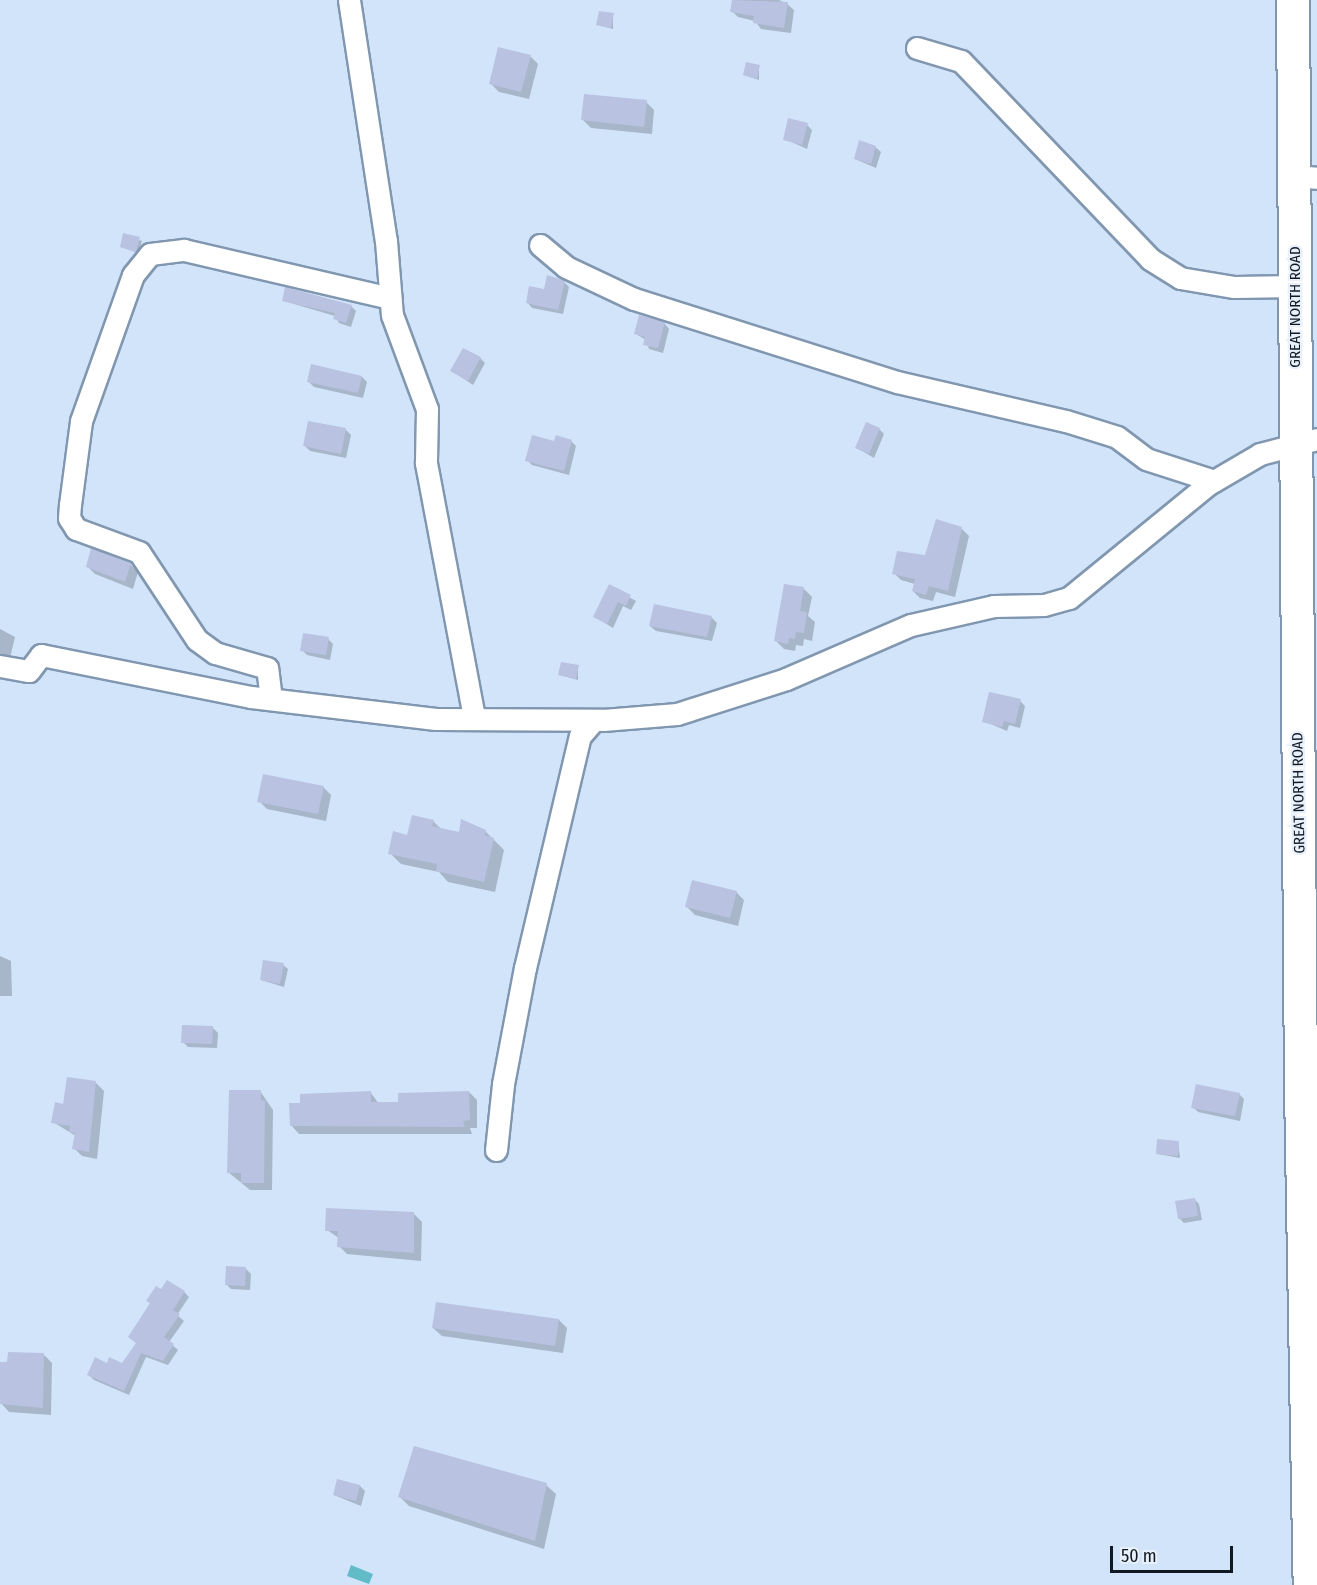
<!DOCTYPE html>
<style>
body{margin:0}
#map{position:relative;width:1317px;height:1585px;overflow:hidden;background:#d1e4fa;font-family:"Fira Sans Condensed",sans-serif}
div>[style]{position:absolute}
[style*='--x']{left:calc(var(--x)*1px);top:calc(var(--y)*1px);width:calc(var(--w)*1px);rotate:calc(var(--a)*1deg)}
.water>*{inset:0;background:#62bcc8}
.shadow>*{inset:0;background:#0003}
.building>*{inset:0;background:#bac2e1}
.roads{filter:drop-shadow(2px 0 #8197b0) drop-shadow(-2px 0 #8197b0) drop-shadow(0 2px #8197b0) drop-shadow(0 -2px #8197b0)}
.minor>*{height:21px;margin:-10.5px;padding:0 10.5px;transform-origin:10.5px;border-radius:10.5px;background:#fff}
.highway>*{height:32px;margin:-16px;padding:0 16px;transform-origin:16px;border-radius:16px;background:#fff}
span{translate:-50% -50%;white-space:nowrap;text-align:center;line-height:1.15;-webkit-text-stroke:4.5px #e7f0fb;paint-order:stroke}
.street-label{font-size:15px;color:#101922}
.scale{position:absolute;left:1110px;top:1546px;width:123px;height:27px;box-sizing:border-box;border:3px solid #101922;border-top:0;padding-left:8px;font-size:18px;line-height:21px;white-space:nowrap;color:#101922;-webkit-text-stroke:4px #e7f0fb;paint-order:stroke}
</style>
<div id="map">
<div class="water">
<i style="clip-path:polygon(351px 1565px,373px 1574px,369px 1584px,347px 1576px)"></i>
</div>
<div class="shadow">
<i style="clip-path:polygon(734px 0,779px 0,787px 4px,794px 10px,791px 33px,761px 29px,755px 21px,738px 17px,732px 11px)"></i>
<i style="clip-path:polygon(613px 14px,613px 29px,598px 25px)"></i>
<i style="clip-path:polygon(530px 56px,538px 64px,529px 99px,499px 92px,491px 84px)"></i>
<i style="clip-path:polygon(759px 66px,759px 80px,744px 75px)"></i>
<i style="clip-path:polygon(646px 102px,654px 110px,652px 134px,591px 128px,583px 120px)"></i>
<i style="clip-path:polygon(807px 125px,812px 130px,807px 149px,785px 139px)"></i>
<i style="clip-path:polygon(875px 147px,881px 152px,876px 168px,855px 159px)"></i>
<i style="clip-path:polygon(124px 235px,142px 241px,138px 253px,121px 247px)"></i>
<i style="clip-path:polygon(564px 282px,569px 287px,563px 314px,532px 308px,527px 302px)"></i>
<i style="clip-path:polygon(284px 301px,351px 306px,356px 311px,351px 327px,339px 323px,335px 316px)"></i>
<i style="clip-path:polygon(664px 323px,669px 329px,663px 353px,649px 349px,646px 340px,636px 334px)"></i>
<i style="clip-path:polygon(480px 358px,485px 363px,473px 385px,452px 371px)"></i>
<i style="clip-path:polygon(362px 377px,367px 382px,363px 398px,314px 387px,309px 382px)"></i>
<i style="clip-path:polygon(345px 429px,351px 435px,346px 458px,310px 451px,305px 446px)"></i>
<i style="clip-path:polygon(879px 429px,884px 434px,874px 458px,857px 448px)"></i>
<i style="clip-path:polygon(571px 441px,576px 446px,569px 475px,532px 465px,527px 460px,555px 443px)"></i>
<i style="clip-path:polygon(962px 529px,969px 536px,955px 597px,936px 592px,933px 601px,920px 598px,913px 591px,915px 584px,901px 580px,894px 573px,926px 557px)"></i>
<i style="clip-path:polygon(130px 564px,138px 572px,133px 589px,95px 574px,87px 566px)"></i>
<i style="clip-path:polygon(609px 586px,636px 601px,631px 610px,623px 606px,613px 628px,595px 617px)"></i>
<i style="clip-path:polygon(785px 586px,804px 589px,812px 597px,808px 616px,815px 622px,812px 641px,804px 639px,803px 646px,796px 645px,795px 651px,784px 649px,776px 641px)"></i>
<i style="clip-path:polygon(712px 618px,717px 623px,712px 641px,656px 631px,650px 626px)"></i>
<i style="clip-path:polygon(0 629px,15px 637px,10px 658px,0 657px)"></i>
<i style="clip-path:polygon(328px 639px,333px 644px,330px 660px,307px 655px,302px 650px)"></i>
<i style="clip-path:polygon(578px 667px,578px 680px,560px 675px)"></i>
<i style="clip-path:polygon(1020px 701px,1025px 706px,1020px 728px,1009px 725px,1007px 731px,984px 721px)"></i>
<i style="clip-path:polygon(323px 787px,331px 795px,326px 821px,267px 809px,259px 801px)"></i>
<i style="clip-path:polygon(433px 821px,442px 830px,460px 834px,485px 831px,504px 850px,495px 892px,448px 882px,439px 872px,401px 864px,390px 853px)"></i>
<i style="clip-path:polygon(736px 892px,744px 900px,738px 926px,695px 915px,687px 907px)"></i>
<i style="clip-path:polygon(0 956px,11px 961px,12px 996px,0 996px)"></i>
<i style="clip-path:polygon(283px 965px,288px 969px,284px 987px,261px 980px)"></i>
<i style="clip-path:polygon(213px 1028px,218px 1033px,217px 1048px,188px 1047px,183px 1042px)"></i>
<i style="clip-path:polygon(96px 1083px,104px 1091px,97px 1159px,82px 1156px,74px 1148px,76px 1136px,53px 1122px,64px 1105px)"></i>
<i style="clip-path:polygon(260px 1091px,273px 1110px,272px 1190px,250px 1190px,228px 1172px)"></i>
<i style="clip-path:polygon(469px 1092px,477px 1100px,477px 1128px,470px 1128px,472px 1134px,299px 1134px,291px 1125px,302px 1104px,371px 1093px,379px 1104px,400px 1104px)"></i>
<i style="clip-path:polygon(1239px 1094px,1244px 1099px,1240px 1121px,1198px 1112px,1193px 1107px)"></i>
<i style="clip-path:polygon(1178px 1142px,1180px 1158px,1158px 1154px)"></i>
<i style="clip-path:polygon(1194px 1199px,1199px 1204px,1202px 1220px,1184px 1223px,1179px 1218px)"></i>
<i style="clip-path:polygon(414px 1214px,422px 1222px,421px 1261px,347px 1254px,339px 1246px,339px 1238px,327px 1230px)"></i>
<i style="clip-path:polygon(246px 1269px,251px 1274px,250px 1290px,231px 1289px,226px 1284px)"></i>
<i style="clip-path:polygon(161px 1291px,184px 1292px,189px 1297px,177px 1315px,184px 1321px,169px 1342px,178px 1350px,168px 1365px,146px 1357px,129px 1395px,94px 1380px,89px 1375px,107px 1365px,122px 1365px,137px 1344px,130px 1337px)"></i>
<i style="clip-path:polygon(559px 1320px,567px 1328px,563px 1353px,442px 1336px,433px 1328px)"></i>
<i style="clip-path:polygon(44px 1355px,52px 1363px,51px 1415px,9px 1412px,1px 1403px,0 1363px)"></i>
<i style="clip-path:polygon(546px 1485px,556px 1494px,544px 1549px,409px 1506px,399px 1496px)"></i>
<i style="clip-path:polygon(360px 1486px,365px 1491px,361px 1506px,334px 1495px)"></i>
</div>
<div class="building">
<i style="clip-path:polygon(732px 0,788px 2px,784px 28px,753px 23px,754px 16px,730px 12px)"></i>
<i style="clip-path:polygon(599px 11px,614px 13px,611px 28px,596px 25px)"></i>
<i style="clip-path:polygon(498px 47px,531px 55px,521px 92px,489px 84px)"></i>
<i style="clip-path:polygon(746px 62px,760px 65px,757px 79px,743px 75px)"></i>
<i style="clip-path:polygon(584px 94px,647px 100px,644px 127px,581px 120px)"></i>
<i style="clip-path:polygon(788px 118px,808px 123px,802px 145px,783px 140px)"></i>
<i style="clip-path:polygon(859px 140px,876px 146px,871px 164px,854px 159px)"></i>
<i style="clip-path:polygon(123px 233px,140px 237px,136px 252px,120px 247px)"></i>
<i style="clip-path:polygon(547px 275px,565px 281px,558px 310px,526px 303px,529px 286px,544px 289px)"></i>
<i style="clip-path:polygon(285px 287px,352px 305px,346px 323px,333px 319px,335px 313px,282px 301px)"></i>
<i style="clip-path:polygon(639px 315px,665px 322px,658px 348px,643px 345px,645px 337px,634px 334px)"></i>
<i style="clip-path:polygon(463px 348px,481px 357px,468px 381px,450px 371px)"></i>
<i style="clip-path:polygon(311px 364px,362px 376px,358px 393px,307px 382px)"></i>
<i style="clip-path:polygon(308px 421px,346px 428px,341px 454px,303px 446px)"></i>
<i style="clip-path:polygon(866px 422px,880px 428px,869px 454px,855px 448px)"></i>
<i style="clip-path:polygon(532px 435px,554px 441px,556px 435px,572px 440px,564px 471px,525px 461px)"></i>
<i style="clip-path:polygon(936px 519px,962px 527px,948px 591px,929px 586px,926px 595px,912px 591px,915px 579px,892px 574px,897px 551px,925px 555px)"></i>
<i style="clip-path:polygon(91px 548px,131px 563px,125px 582px,86px 567px)"></i>
<i style="clip-path:polygon(609px 584px,631px 595px,626px 606px,618px 602px,607px 624px,593px 617px)"></i>
<i style="clip-path:polygon(784px 584px,804px 587px,800px 611px,807px 612px,804px 633px,796px 632px,795px 639px,789px 638px,788px 644px,774px 641px)"></i>
<i style="clip-path:polygon(654px 604px,712px 616px,707px 637px,649px 626px)"></i>
<i style="clip-path:polygon(303px 633px,329px 637px,326px 655px,300px 651px)"></i>
<i style="clip-path:polygon(561px 662px,579px 665px,576px 679px,558px 675px)"></i>
<i style="clip-path:polygon(989px 692px,1021px 699px,1015px 724px,1004px 721px,1002px 727px,982px 722px)"></i>
<i style="clip-path:polygon(263px 774px,324px 786px,318px 814px,257px 802px)"></i>
<i style="clip-path:polygon(412px 815px,434px 820px,432px 826px,459px 832px,461px 819px,486px 830px,485px 835px,494px 838px,484px 882px,436px 871px,437px 864px,388px 854px,393px 831px,407px 835px)"></i>
<i style="clip-path:polygon(692px 880px,737px 891px,730px 918px,685px 907px)"></i>
<i style="clip-path:polygon(263px 960px,284px 963px,280px 984px,260px 980px)"></i>
<i style="clip-path:polygon(182px 1025px,213px 1026px,212px 1044px,181px 1043px)"></i>
<i style="clip-path:polygon(67px 1077px,96px 1081px,89px 1152px,72px 1149px,75px 1133px,69px 1132px,70px 1126px,51px 1123px,55px 1102px,63px 1104px)"></i>
<i style="clip-path:polygon(1196px 1084px,1240px 1093px,1235px 1116px,1191px 1108px)"></i>
<i style="clip-path:polygon(229px 1090px,261px 1090px,261px 1101px,265px 1100px,264px 1183px,241px 1183px,241px 1173px,227px 1173px)"></i>
<i style="clip-path:polygon(371px 1091px,371px 1102px,398px 1102px,398px 1093px,469px 1091px,470px 1120px,463px 1121px,465px 1127px,290px 1126px,289px 1103px,300px 1103px,300px 1094px)"></i>
<i style="clip-path:polygon(1157px 1139px,1179px 1141px,1178px 1156px,1156px 1154px)"></i>
<i style="clip-path:polygon(1195px 1198px,1198px 1216px,1178px 1219px,1175px 1201px)"></i>
<i style="clip-path:polygon(326px 1208px,414px 1212px,414px 1253px,337px 1247px,338px 1231px,325px 1231px)"></i>
<i style="clip-path:polygon(226px 1266px,246px 1267px,245px 1286px,225px 1285px)"></i>
<i style="clip-path:polygon(167px 1280px,185px 1291px,173px 1310px,180px 1314px,164px 1337px,174px 1344px,163px 1361px,141px 1353px,124px 1391px,87px 1375px,95px 1357px,107px 1363px,109px 1357px,122px 1363px,136px 1343px,128px 1337px,150px 1303px,146px 1301px,156px 1286px,161px 1289px)"></i>
<i style="clip-path:polygon(436px 1302px,559px 1319px,555px 1346px,432px 1328px)"></i>
<i style="clip-path:polygon(8px 1352px,44px 1353px,43px 1408px,0 1404px,0 1362px,7px 1362px)"></i>
<i style="clip-path:polygon(414px 1446px,547px 1483px,535px 1541px,398px 1497px)"></i>
<i style="clip-path:polygon(337px 1479px,360px 1485px,356px 1501px,333px 1495px)"></i>
</div>
<div class="roads">
<div class="minor">
<i style="--x:349;--y:0;--w:244;--a:81.3"></i>
<i style="--x:386;--y:241;--w:74;--a:85.4"></i>
<i style="--x:392;--y:315;--w:100;--a:69.6"></i>
<i style="--x:427;--y:409;--w:54;--a:91.1"></i>
<i style="--x:426;--y:463;--w:258;--a:79.3"></i>
<i style="--x:917;--y:48;--w:46;--a:16.5"></i>
<i style="--x:961;--y:61;--w:274;--a:46.3"></i>
<i style="--x:1150;--y:259;--w:36;--a:32"></i>
<i style="--x:1180;--y:278;--w:55;--a:9.5"></i>
<i style="--x:1234;--y:287;--w:62;--a:-0.9"></i>
<i style="--x:1295;--y:176;--w:22;--a:5"></i>
<i style="--x:540;--y:245;--w:34;--a:40"></i>
<i style="--x:566;--y:267;--w:75;--a:25.2"></i>
<i style="--x:634;--y:299;--w:276;--a:17.5"></i>
<i style="--x:897;--y:382;--w:173;--a:13"></i>
<i style="--x:1066;--y:421;--w:53;--a:17.4"></i>
<i style="--x:1117;--y:437;--w:36;--a:37"></i>
<i style="--x:1146;--y:459;--w:71;--a:17.9"></i>
<i style="--x:0;--y:666;--w:29;--a:10"></i>
<i style="--x:29;--y:671;--w:20;--a:-53"></i>
<i style="--x:41;--y:655;--w:214;--a:11.3"></i>
<i style="--x:251;--y:697;--w:186;--a:6.8"></i>
<i style="--x:436;--y:719;--w:167;--a:0.3"></i>
<i style="--x:603;--y:720;--w:74;--a:-4.6"></i>
<i style="--x:677;--y:714;--w:114;--a:-17.8"></i>
<i style="--x:786;--y:679;--w:136;--a:-23.4"></i>
<i style="--x:911;--y:625;--w:85;--a:-12.9"></i>
<i style="--x:994;--y:606;--w:50;--a:-1.1"></i>
<i style="--x:1044;--y:605;--w:26;--a:-16"></i>
<i style="--x:1069;--y:598;--w:178;--a:-39.3"></i>
<i style="--x:1207;--y:485;--w:61;--a:-30.3"></i>
<i style="--x:1260;--y:454;--w:59;--a:-14.7"></i>
<i style="--x:271;--y:699;--w:31;--a:-97"></i>
<i style="--x:267;--y:668;--w:54;--a:-163.9"></i>
<i style="--x:215;--y:653;--w:22;--a:-144"></i>
<i style="--x:197;--y:640;--w:105;--a:-123.4"></i>
<i style="--x:139;--y:552;--w:67;--a:-159.9"></i>
<i style="--x:76;--y:529;--w:13;--a:-122"></i>
<i style="--x:69;--y:518;--w:13;--a:-86"></i>
<i style="--x:70;--y:505;--w:85;--a:-82.5"></i>
<i style="--x:81;--y:421;--w:155;--a:-70.4"></i>
<i style="--x:133;--y:275;--w:27;--a:-51"></i>
<i style="--x:150;--y:254;--w:34;--a:-7"></i>
<i style="--x:184;--y:250;--w:212;--a:13.1"></i>
<i style="--x:496;--y:1150;--w:66;--a:-83.9"></i>
<i style="--x:503;--y:1084;--w:118;--a:-79.3"></i>
<i style="--x:525;--y:968;--w:238;--a:-76.7"></i>
<i style="--x:580;--y:736;--w:21;--a:-49"></i>
</div>
<div class="highway">
<i style="--x:1293;--y:0;--w:1088;--a:89.58"></i>
<i style="--x:1301;--y:1088;--w:497;--a:89"></i>
</div>
</div>
<div class="street-label">
<span style="left:1296px;top:307px;rotate:-90deg">GREAT NORTH ROAD</span>
<span style="left:1299px;top:793px;rotate:-91deg">GREAT NORTH ROAD</span>
</div>
<div class="scale">50 m</div>
</div>
